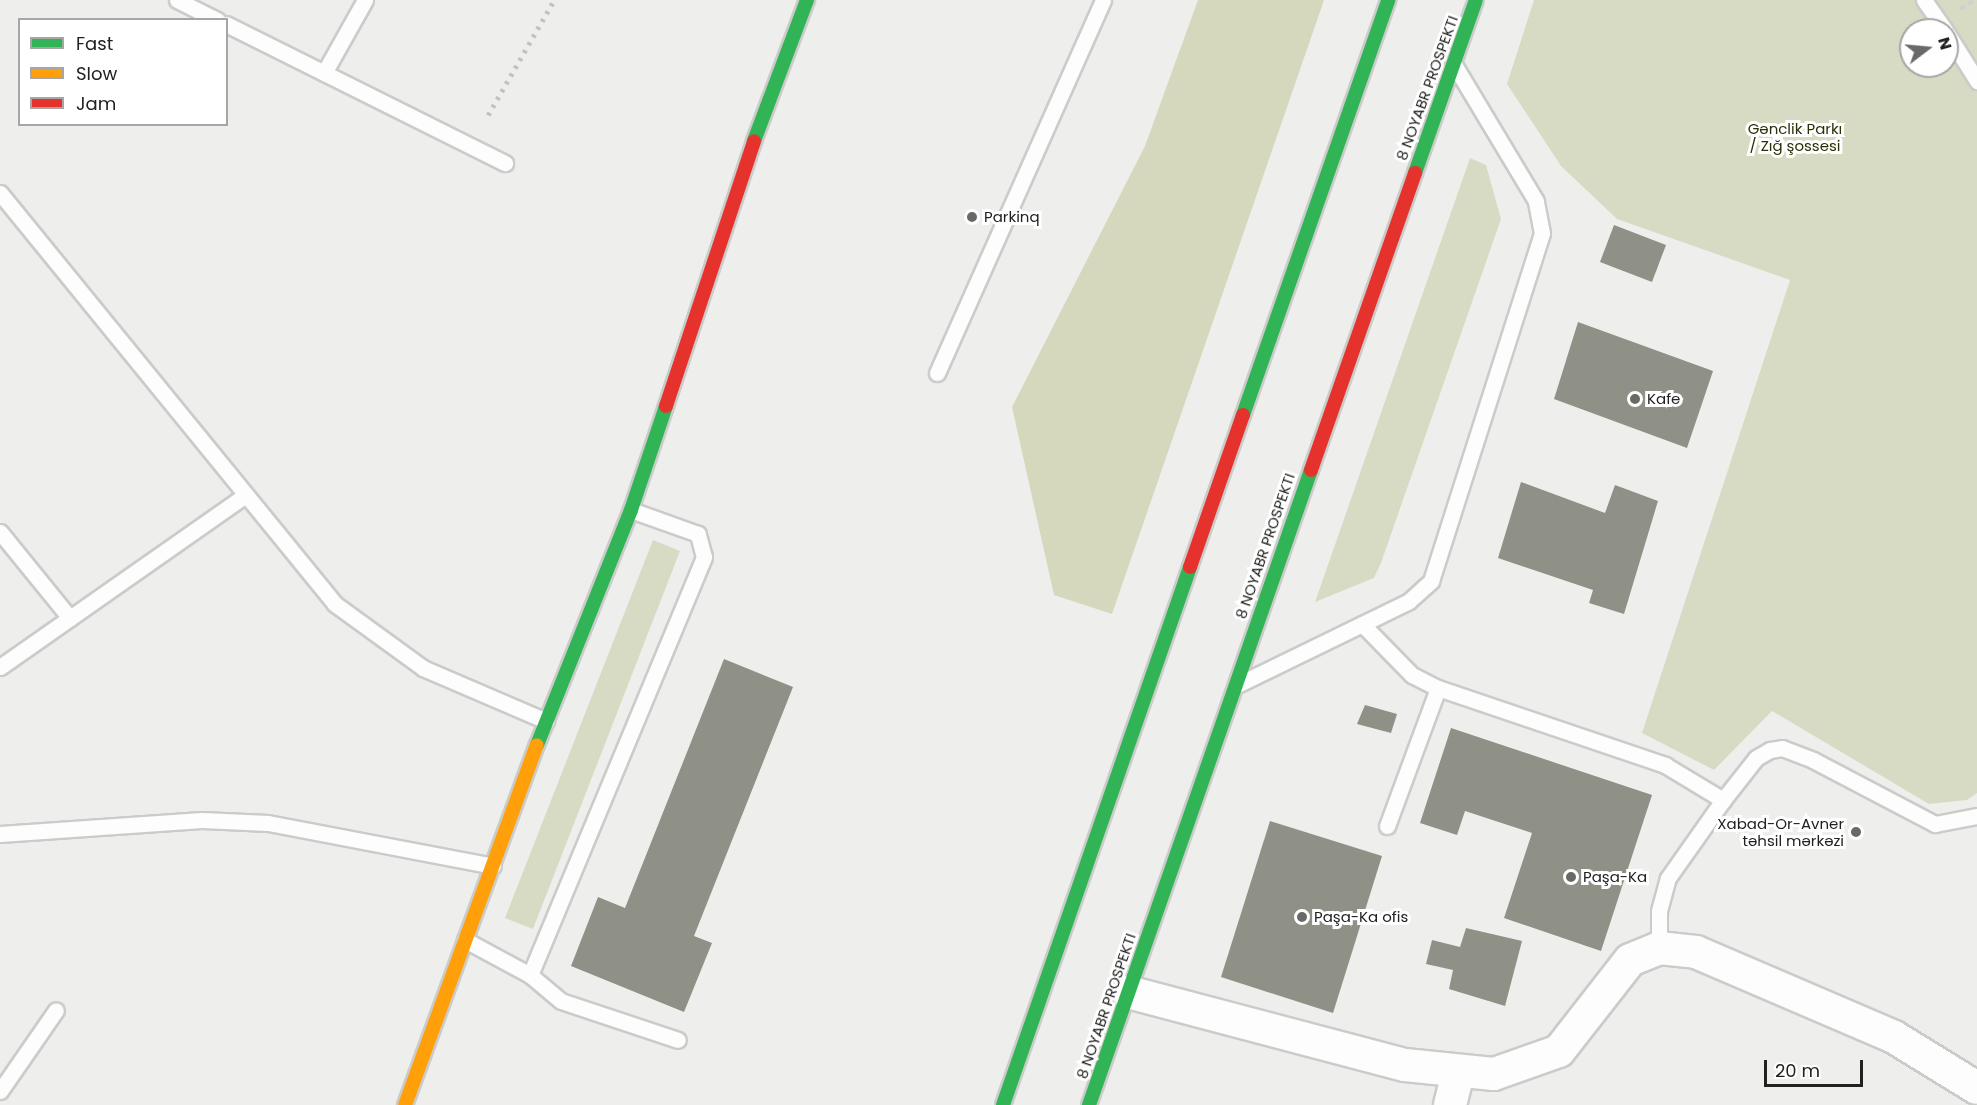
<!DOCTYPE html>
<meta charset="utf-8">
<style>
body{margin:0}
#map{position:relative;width:1977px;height:1105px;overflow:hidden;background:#eeefec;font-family:Poppins,sans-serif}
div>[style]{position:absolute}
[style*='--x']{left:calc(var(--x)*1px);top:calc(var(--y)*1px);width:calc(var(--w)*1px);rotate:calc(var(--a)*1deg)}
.green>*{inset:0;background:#d8dbc3}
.forest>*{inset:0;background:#d5d8bd}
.building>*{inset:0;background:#8f9086}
.path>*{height:4px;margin-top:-2px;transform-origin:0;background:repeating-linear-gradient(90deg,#d0d0cf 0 6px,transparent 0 9px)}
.roads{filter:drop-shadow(2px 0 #cbccca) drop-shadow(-2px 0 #cbccca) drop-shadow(0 2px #cbccca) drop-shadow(0 -2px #cbccca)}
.lane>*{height:15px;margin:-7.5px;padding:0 7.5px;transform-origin:7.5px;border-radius:7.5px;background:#fcfdfc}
.street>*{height:32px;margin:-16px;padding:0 16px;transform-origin:16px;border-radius:16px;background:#fcfdfc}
.fast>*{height:14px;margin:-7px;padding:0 7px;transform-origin:7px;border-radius:7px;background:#30b455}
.slow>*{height:14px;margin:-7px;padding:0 7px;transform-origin:7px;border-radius:7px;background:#ff9f0a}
.jam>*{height:14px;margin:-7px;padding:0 7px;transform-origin:7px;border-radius:7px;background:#e5322d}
.rail>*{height:4.5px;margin-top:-2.25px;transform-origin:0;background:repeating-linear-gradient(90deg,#c0c0bf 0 3px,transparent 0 9px)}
.dots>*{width:16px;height:16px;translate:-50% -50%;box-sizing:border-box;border:3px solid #fff;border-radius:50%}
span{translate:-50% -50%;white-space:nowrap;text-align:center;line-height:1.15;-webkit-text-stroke:6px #fff;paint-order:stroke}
.street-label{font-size:15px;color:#212120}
.park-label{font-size:15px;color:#2c2e07}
.poi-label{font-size:15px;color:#212120}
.left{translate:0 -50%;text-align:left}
.right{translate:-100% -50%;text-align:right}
.legend{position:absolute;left:18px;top:18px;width:210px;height:108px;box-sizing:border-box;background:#fff;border:2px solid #a6a6a6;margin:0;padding:8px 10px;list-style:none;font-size:18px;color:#212120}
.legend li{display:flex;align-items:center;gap:12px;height:30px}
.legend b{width:30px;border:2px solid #a6a6a6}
.north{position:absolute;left:1899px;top:18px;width:60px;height:60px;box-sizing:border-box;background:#fff;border:2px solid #a6a6a6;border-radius:50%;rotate:74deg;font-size:16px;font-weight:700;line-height:24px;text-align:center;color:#212120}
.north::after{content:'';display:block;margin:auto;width:21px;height:27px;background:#696967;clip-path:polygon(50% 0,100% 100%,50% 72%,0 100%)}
.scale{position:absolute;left:1764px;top:1060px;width:99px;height:27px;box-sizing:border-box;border:3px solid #212120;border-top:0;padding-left:8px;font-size:18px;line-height:21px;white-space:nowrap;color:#212120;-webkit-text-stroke:4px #fff;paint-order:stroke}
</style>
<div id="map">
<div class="green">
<i style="clip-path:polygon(evenodd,1534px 0,1977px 0,1977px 793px,1967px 800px,1929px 804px,1772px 711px,1714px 770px,1642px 733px,1790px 280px,1617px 219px,1561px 166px,1507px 84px,1534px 0,1911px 30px,1947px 30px,1947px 66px,1911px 66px,1911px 30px)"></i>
<i style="clip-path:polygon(1470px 158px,1486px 165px,1501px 219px,1381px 563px,1374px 578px,1315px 602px)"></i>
<i style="clip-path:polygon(653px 540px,680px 551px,533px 929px,505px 918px)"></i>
</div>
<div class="forest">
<i style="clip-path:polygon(1198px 0,1324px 0,1112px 614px,1054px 595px,1012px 407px,1145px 146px)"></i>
</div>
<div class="building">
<i style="clip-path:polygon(1614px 225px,1666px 245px,1652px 282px,1600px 262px)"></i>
<i style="clip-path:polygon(1578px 322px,1713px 371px,1687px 448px,1554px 399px)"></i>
<i style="clip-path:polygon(1521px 482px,1605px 513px,1615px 485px,1658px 501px,1624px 614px,1589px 603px,1593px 590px,1498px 558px)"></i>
<i style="clip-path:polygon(724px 659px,793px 687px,694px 936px,712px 943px,684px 1012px,571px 966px,598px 897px,625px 908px)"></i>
<i style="clip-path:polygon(1365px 705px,1397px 714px,1391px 733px,1357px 724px)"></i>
<i style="clip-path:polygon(1451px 728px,1652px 795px,1601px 951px,1504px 918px,1532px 833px,1465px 811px,1457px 835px,1420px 823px)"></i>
<i style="clip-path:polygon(1270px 821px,1382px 856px,1333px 1013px,1221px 977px)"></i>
<i style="clip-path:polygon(1466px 928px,1522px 941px,1505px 1006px,1449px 989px,1453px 970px,1426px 964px,1432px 940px,1460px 947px)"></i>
</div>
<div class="path">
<i style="--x:1960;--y:9;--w:17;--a:-31"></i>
</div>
<div class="roads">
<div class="lane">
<i style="--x:177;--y:0;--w:45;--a:26.6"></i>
<i style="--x:1924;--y:0;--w:37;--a:55"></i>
<i style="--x:226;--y:24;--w:312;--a:26.5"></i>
<i style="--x:1947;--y:33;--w:57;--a:58"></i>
<i style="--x:324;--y:73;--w:84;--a:-60.7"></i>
<i style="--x:0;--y:193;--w:530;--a:50.82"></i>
<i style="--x:335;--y:604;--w:109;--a:36"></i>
<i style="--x:423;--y:668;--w:134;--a:23.3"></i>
<i style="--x:937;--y:373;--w:408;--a:-66"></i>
<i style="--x:0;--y:532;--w:111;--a:50.9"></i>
<i style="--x:1362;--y:624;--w:71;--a:45.6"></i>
<i style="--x:1412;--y:675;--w:29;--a:27"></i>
<i style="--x:1438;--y:688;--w:240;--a:18.7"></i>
<i style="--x:1665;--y:765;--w:68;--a:31.1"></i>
<i style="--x:0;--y:667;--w:300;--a:-35"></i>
<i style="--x:1239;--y:684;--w:189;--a:-26"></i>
<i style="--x:1409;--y:601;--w:30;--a:-42"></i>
<i style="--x:1431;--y:581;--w:365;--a:-72.3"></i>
<i style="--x:1542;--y:233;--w:33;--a:-101"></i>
<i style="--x:1536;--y:201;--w:157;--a:-121"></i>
<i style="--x:1387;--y:826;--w:147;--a:-69.7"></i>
<i style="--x:0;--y:834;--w:202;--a:-4"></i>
<i style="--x:202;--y:820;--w:66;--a:2.6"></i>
<i style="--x:268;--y:823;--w:229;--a:10.8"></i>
<i style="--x:465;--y:940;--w:74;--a:28.3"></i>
<i style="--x:530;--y:975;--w:453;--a:-67.4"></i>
<i style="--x:704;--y:557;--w:24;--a:-105"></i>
<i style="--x:698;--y:534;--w:71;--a:-160.3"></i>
<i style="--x:1659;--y:948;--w:37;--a:-90"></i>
<i style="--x:1659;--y:911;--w:34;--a:-75"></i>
<i style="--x:1668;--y:878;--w:95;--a:-54.8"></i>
<i style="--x:1723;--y:800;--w:53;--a:-51.8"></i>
<i style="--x:1756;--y:758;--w:16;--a:-30"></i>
<i style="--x:1770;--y:750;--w:12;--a:-9"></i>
<i style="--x:1782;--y:748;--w:33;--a:21"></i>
<i style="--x:1813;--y:760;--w:138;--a:27.7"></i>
<i style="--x:1935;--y:824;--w:43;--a:-10.8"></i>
<i style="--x:530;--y:975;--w:40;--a:40"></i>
<i style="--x:561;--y:1001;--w:123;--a:18.4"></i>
<i style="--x:0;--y:1091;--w:98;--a:-55.3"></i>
</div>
<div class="street">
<i style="--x:1128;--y:992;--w:286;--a:14.8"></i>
<i style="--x:1405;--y:1065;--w:89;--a:5.8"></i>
<i style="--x:1494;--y:1074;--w:69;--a:-19.5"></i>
<i style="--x:1559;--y:1051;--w:115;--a:-52"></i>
<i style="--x:1630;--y:960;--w:31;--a:-22"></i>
<i style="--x:1659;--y:948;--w:37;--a:6"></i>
<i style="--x:1696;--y:952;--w:215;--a:23.2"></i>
<i style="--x:1894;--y:1037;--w:97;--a:31.6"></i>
<i style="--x:1450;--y:1105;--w:33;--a:-76"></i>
</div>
<div class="fast">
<i style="--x:754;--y:141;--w:151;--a:-69.4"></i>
<i style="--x:1415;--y:173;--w:183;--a:-70.6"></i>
<i style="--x:1243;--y:415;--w:440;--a:-70.7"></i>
<i style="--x:537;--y:745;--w:253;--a:-68.2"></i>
<i style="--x:631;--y:510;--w:110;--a:-71.4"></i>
<i style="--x:1003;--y:1105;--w:570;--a:-70.83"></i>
<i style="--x:1089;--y:1105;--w:673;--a:-70.73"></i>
</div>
<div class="slow">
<i style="--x:405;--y:1105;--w:383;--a:-69.9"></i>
</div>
<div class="jam">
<i style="--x:666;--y:406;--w:279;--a:-71.6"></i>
<i style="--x:1311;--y:470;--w:315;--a:-70.7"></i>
<i style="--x:1190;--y:567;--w:161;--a:-70.8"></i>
</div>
</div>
<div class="rail">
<i style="--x:488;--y:115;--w:133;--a:-60.1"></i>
</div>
<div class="dots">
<i style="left:972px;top:217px;background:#696967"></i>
<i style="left:1635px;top:399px;background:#696967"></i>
<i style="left:1856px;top:832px;background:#696967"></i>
<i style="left:1571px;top:877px;background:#696967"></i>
<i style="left:1302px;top:917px;background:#696967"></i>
</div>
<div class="street-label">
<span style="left:1427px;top:88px;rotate:-70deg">8 NOYABR PROSPEKTI</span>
<span style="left:1265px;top:546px;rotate:-71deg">8 NOYABR PROSPEKTI</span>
<span style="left:1106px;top:1006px;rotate:-71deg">8 NOYABR PROSPEKTI</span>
</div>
<div class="park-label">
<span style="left:1795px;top:137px">Gənclik Parkı<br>/ Zığ şossesi</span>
</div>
<div class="poi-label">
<span class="left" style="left:984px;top:217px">Parkinq</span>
<span class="left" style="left:1647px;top:399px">Kafe</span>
<span class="right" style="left:1844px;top:832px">Xabad-Or-Avner<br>təhsil mərkəzi</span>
<span class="left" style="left:1583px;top:877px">Paşa-Ka</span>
<span class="left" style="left:1314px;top:917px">Paşa-Ka ofis</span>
</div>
<ul class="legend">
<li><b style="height:8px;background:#30b455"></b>Fast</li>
<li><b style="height:8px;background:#ff9f0a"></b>Slow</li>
<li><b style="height:8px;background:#e5322d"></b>Jam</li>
</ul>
<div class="north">N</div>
<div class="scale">20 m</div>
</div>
